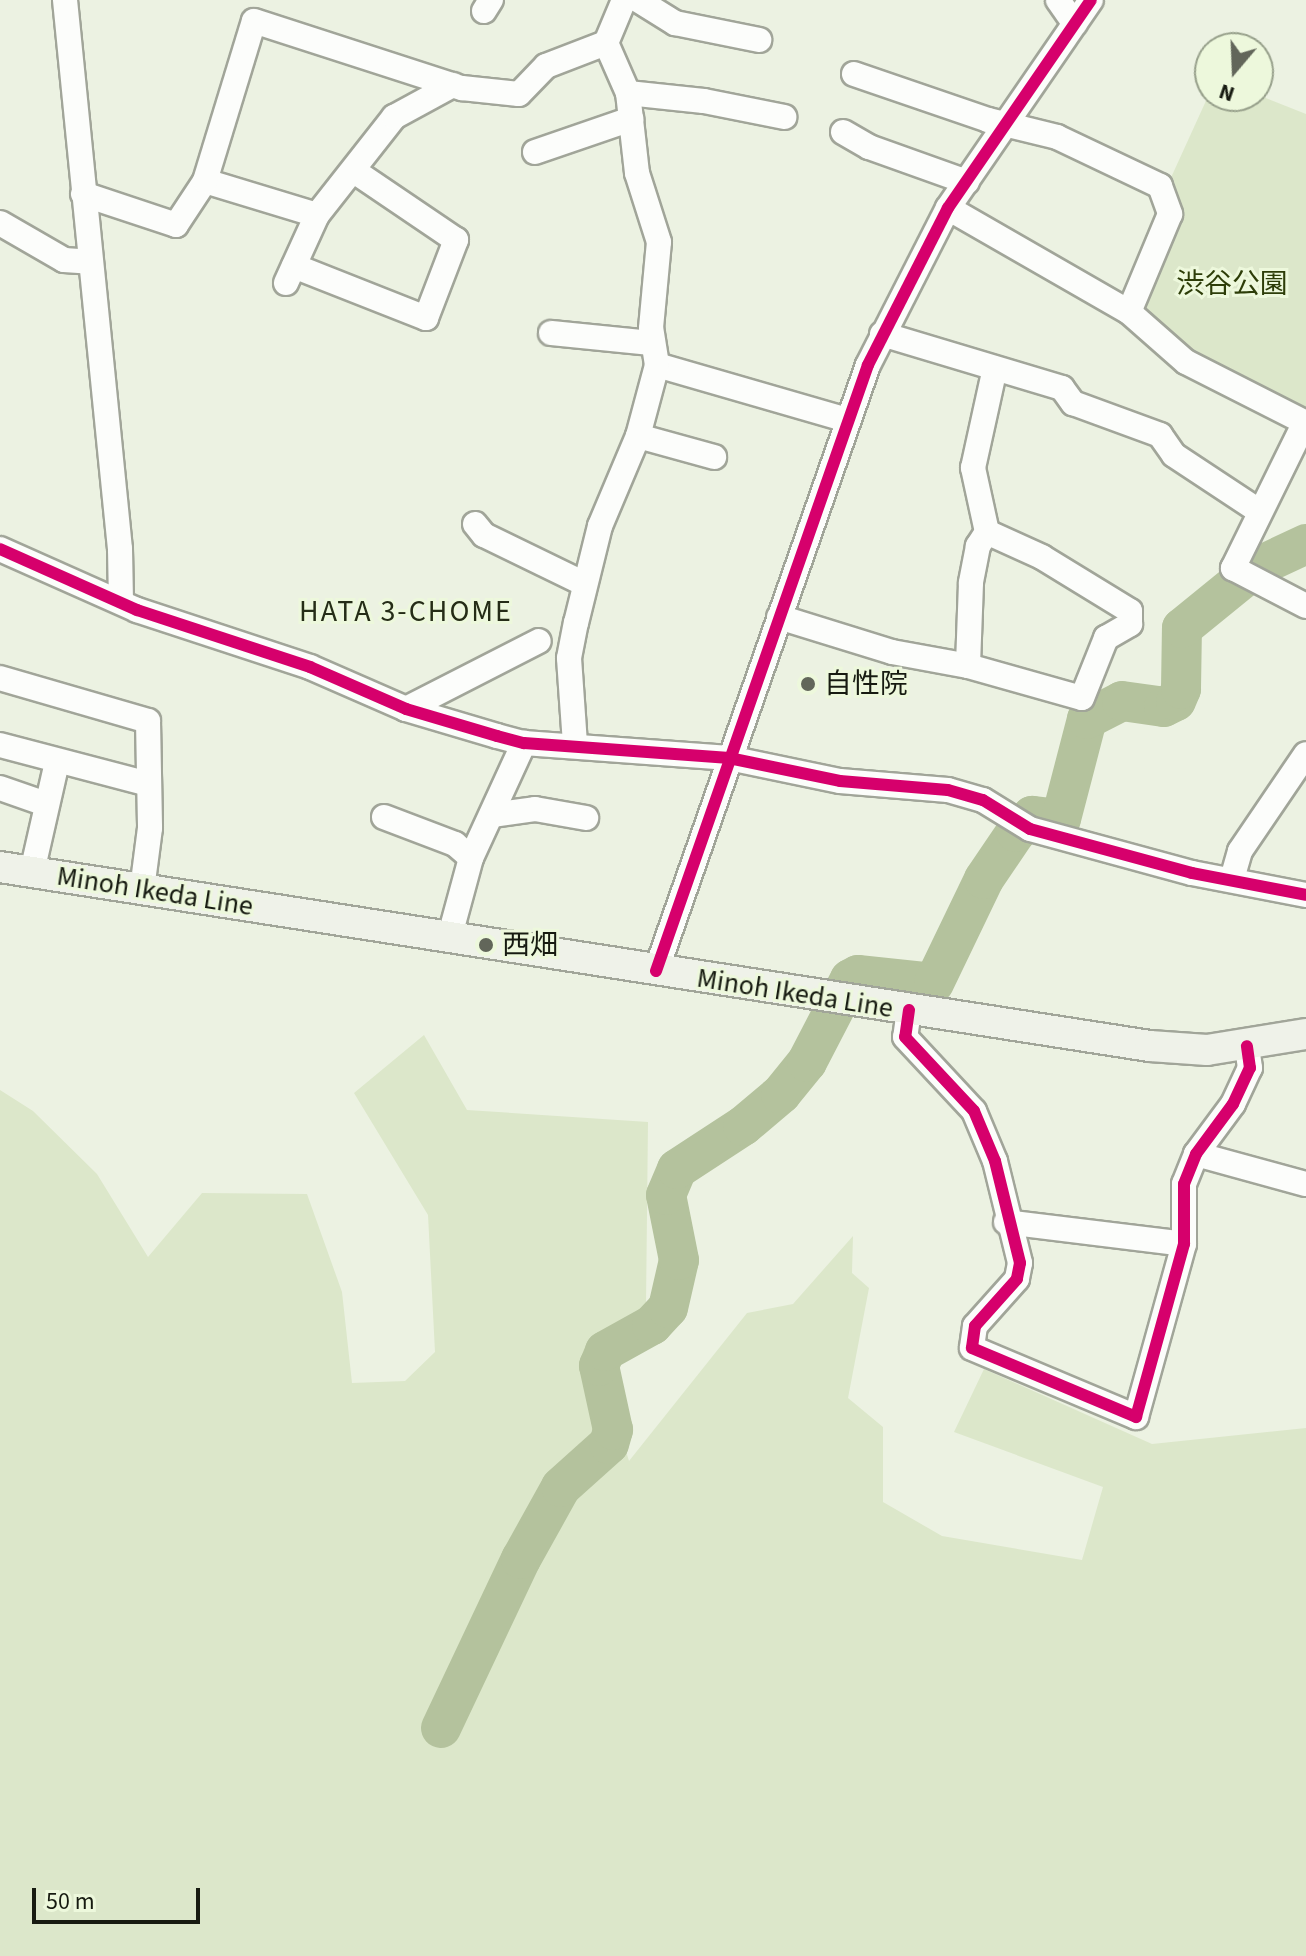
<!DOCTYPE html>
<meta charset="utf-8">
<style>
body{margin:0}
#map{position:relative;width:1306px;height:1956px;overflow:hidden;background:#ecf2e2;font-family:"Source Sans 3","Noto Sans JP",sans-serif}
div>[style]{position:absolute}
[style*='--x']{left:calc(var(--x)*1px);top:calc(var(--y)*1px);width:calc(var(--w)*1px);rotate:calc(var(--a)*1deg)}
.green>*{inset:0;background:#dce7ca}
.river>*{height:40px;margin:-20px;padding:0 20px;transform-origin:20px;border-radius:20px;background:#b4c29d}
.roads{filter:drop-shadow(2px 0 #a1a599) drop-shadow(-2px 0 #a1a599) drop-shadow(0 2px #a1a599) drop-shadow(0 -2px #a1a599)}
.minor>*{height:24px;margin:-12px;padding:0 12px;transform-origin:12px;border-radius:12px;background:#fcfdfb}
.major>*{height:30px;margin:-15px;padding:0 15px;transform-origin:15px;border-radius:15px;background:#eff2e9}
.cycleway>*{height:12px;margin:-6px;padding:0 6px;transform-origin:6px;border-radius:6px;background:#d6006c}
.dots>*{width:22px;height:22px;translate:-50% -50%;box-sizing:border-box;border:4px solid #edf8dc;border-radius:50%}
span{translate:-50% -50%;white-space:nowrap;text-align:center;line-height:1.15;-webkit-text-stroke:6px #edf8dc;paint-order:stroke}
.park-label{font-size:28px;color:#2d3d08}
.poi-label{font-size:28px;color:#171b11}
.left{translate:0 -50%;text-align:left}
.street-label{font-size:28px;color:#171b11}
.neighbourhood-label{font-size:30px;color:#252c17;letter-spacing:2px}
.north{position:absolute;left:1194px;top:32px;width:80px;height:80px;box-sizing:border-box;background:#edf8dc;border:2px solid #97a08b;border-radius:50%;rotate:199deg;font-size:22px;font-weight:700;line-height:32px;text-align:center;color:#171b11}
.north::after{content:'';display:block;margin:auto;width:28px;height:36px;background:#62665a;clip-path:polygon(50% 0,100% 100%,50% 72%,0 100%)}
.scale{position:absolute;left:32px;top:1888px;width:168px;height:36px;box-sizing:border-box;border:4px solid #171b11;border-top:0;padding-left:10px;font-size:24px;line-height:28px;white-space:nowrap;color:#171b11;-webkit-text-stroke:6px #edf8dc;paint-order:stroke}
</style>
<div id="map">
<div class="green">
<i style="clip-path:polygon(1210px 92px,1258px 95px,1306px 114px,1306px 413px,1232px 377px,1155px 323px,1140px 305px,1169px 182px)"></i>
<i style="clip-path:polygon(424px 1035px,467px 1110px,648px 1122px,646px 1305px,603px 1376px,629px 1461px,747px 1313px,793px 1304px,853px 1236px,852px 1273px,869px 1288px,848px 1398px,883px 1427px,883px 1502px,942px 1536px,1082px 1560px,1103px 1487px,954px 1432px,984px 1369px,1152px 1444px,1306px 1428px,1306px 1956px,0 1956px,0 1090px,33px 1111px,97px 1174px,148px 1257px,202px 1193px,307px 1194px,342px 1292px,352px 1383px,405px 1381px,435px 1352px,428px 1215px,354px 1093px)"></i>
</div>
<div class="river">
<i style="--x:441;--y:1728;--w:187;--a:-64.7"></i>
<i style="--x:521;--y:1559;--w:82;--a:-60.9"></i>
<i style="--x:561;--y:1487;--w:64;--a:-41.9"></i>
<i style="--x:609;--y:1444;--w:15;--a:-74"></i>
<i style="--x:613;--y:1430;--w:66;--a:-102.3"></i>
<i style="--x:599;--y:1366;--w:16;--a:-68"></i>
<i style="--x:605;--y:1351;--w:54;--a:-29"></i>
<i style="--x:652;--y:1325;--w:23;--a:-47"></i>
<i style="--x:668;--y:1308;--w:49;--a:-77.1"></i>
<i style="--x:679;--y:1260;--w:66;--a:-101.3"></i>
<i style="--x:666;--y:1195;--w:28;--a:-67"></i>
<i style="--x:677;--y:1169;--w:79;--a:-33.1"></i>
<i style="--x:743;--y:1126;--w:50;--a:-40.1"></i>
<i style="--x:781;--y:1094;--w:41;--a:-50.9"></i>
<i style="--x:807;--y:1062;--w:93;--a:-62.6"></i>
<i style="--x:850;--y:979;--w:9;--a:-27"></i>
<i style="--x:858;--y:975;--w:76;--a:6"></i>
<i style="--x:934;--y:983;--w:115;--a:-64.3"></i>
<i style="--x:984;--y:879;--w:57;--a:-55.8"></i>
<i style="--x:1016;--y:832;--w:23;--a:-45"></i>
<i style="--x:1032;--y:816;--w:29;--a:6"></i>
<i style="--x:1061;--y:819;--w:103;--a:-75.4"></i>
<i style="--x:1087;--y:719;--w:39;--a:-27"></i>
<i style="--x:1122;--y:701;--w:42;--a:8.1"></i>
<i style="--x:1164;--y:707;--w:13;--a:-27"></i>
<i style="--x:1176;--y:701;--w:13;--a:-67"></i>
<i style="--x:1181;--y:689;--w:61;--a:-89.1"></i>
<i style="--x:1182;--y:628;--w:97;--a:-39.1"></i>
<i style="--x:1257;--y:567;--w:54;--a:-25.1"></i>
</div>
<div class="roads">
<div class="minor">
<i style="--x:65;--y:0;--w:552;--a:84.28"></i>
<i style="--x:120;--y:549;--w:51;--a:88.9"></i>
<i style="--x:638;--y:0;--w:44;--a:31.9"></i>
<i style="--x:675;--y:23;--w:86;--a:11.4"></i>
<i style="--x:1058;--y:0;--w:29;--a:55"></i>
<i style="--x:484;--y:11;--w:13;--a:-58"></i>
<i style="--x:854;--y:74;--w:142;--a:18.9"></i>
<i style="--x:988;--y:120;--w:71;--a:13.8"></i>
<i style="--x:1057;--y:137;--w:114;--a:25.4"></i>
<i style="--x:1160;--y:186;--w:30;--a:70"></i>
<i style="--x:1170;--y:214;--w:106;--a:112.7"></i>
<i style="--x:628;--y:93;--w:76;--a:6"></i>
<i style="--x:704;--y:101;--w:82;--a:11.3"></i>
<i style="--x:843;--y:132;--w:30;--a:30"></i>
<i style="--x:869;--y:147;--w:104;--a:19.7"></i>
<i style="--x:535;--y:152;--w:102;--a:-19"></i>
<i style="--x:205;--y:181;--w:117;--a:16.9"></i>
<i style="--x:317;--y:215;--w:125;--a:-51.8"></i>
<i style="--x:394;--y:117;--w:67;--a:-28.5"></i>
<i style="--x:83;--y:194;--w:98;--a:18.4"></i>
<i style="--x:176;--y:225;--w:53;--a:-56.6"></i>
<i style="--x:205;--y:181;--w:167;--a:-73"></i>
<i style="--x:254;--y:21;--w:219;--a:17.9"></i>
<i style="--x:462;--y:88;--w:57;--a:6"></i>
<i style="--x:519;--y:94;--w:39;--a:-46"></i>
<i style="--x:546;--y:66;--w:64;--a:-21"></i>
<i style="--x:606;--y:43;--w:47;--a:-67.3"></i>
<i style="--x:948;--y:208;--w:209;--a:29.9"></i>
<i style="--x:1129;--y:312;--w:76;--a:41.3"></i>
<i style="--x:1186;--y:362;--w:135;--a:26.9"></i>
<i style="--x:0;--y:223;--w:74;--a:30"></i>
<i style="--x:64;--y:260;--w:26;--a:4"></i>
<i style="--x:294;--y:266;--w:142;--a:21.5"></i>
<i style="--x:426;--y:318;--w:84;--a:-69"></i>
<i style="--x:456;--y:240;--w:123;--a:-145.9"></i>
<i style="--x:286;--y:283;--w:75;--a:-65.5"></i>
<i style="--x:551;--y:333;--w:101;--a:5.7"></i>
<i style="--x:882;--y:334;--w:188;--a:16.7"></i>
<i style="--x:1062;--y:388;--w:19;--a:54"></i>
<i style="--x:1073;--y:403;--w:93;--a:20.2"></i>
<i style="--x:1160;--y:435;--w:24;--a:55"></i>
<i style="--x:1174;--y:455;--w:103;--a:33.5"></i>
<i style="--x:657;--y:365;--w:199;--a:16.1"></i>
<i style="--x:1304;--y:424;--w:161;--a:116.2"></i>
<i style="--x:1233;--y:568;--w:82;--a:27.5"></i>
<i style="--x:638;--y:436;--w:79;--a:15.4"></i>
<i style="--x:475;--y:524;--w:14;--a:51"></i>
<i style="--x:484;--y:535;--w:112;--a:25.9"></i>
<i style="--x:987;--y:532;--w:66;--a:-102.3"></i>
<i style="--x:973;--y:468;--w:102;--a:-77.6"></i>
<i style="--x:0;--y:549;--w:150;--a:24"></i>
<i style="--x:137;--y:610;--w:182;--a:18.2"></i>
<i style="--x:310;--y:667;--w:105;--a:23.6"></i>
<i style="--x:406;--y:709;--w:95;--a:16.5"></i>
<i style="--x:497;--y:736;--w:28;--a:15"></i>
<i style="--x:524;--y:743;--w:206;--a:4.2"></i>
<i style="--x:729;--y:758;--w:113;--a:11.7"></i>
<i style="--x:840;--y:781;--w:108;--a:4.8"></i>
<i style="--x:948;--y:790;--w:36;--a:16"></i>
<i style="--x:983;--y:800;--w:55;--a:31.7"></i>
<i style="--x:1030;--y:829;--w:168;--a:15.2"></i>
<i style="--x:1192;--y:873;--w:116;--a:10.9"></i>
<i style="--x:779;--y:617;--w:118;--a:17.2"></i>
<i style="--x:892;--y:652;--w:77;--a:10.4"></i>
<i style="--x:968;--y:666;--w:118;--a:15.7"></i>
<i style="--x:1082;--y:698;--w:65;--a:-68.2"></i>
<i style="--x:1106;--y:638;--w:28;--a:-30"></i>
<i style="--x:1130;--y:624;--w:13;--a:-90"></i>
<i style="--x:1130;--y:611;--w:103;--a:-148.5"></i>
<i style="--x:1042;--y:557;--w:60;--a:-155.6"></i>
<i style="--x:987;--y:532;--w:17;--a:123"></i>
<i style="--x:978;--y:546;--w:38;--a:101"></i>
<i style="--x:971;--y:583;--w:83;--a:92.1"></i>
<i style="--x:0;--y:678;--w:154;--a:16.2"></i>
<i style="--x:148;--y:721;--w:107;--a:88.9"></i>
<i style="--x:150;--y:828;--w:63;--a:97.4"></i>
<i style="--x:406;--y:709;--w:149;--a:-27.1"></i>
<i style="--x:575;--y:744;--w:86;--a:-94"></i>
<i style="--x:569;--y:658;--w:36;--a:-79"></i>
<i style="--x:576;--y:623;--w:100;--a:-76.1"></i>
<i style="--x:600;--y:526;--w:98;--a:-67.1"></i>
<i style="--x:638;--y:436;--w:73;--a:-75"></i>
<i style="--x:657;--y:365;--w:37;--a:-99"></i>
<i style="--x:651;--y:328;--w:86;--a:-84.7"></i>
<i style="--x:659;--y:242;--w:72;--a:-107.7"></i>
<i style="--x:637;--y:173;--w:81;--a:-96.4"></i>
<i style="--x:628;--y:93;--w:55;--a:-113.7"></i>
<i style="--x:0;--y:745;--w:154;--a:14.7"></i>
<i style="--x:0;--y:788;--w:49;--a:19.2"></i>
<i style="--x:492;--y:815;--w:43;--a:-7.9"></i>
<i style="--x:535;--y:809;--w:52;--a:10"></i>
<i style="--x:384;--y:817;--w:76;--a:20.8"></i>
<i style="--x:455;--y:844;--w:21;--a:41"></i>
<i style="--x:32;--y:872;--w:113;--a:-77.2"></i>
<i style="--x:1232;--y:879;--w:29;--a:-74"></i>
<i style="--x:1240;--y:851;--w:117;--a:-55.8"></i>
<i style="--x:449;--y:939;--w:84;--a:-74.8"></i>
<i style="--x:471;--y:858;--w:127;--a:-65.3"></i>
<i style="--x:656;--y:971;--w:642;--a:-70.72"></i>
<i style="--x:868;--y:365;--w:176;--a:-63"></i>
<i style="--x:948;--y:208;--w:252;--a:-55.5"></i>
<i style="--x:909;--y:1010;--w:27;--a:98"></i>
<i style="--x:905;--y:1037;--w:101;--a:47"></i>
<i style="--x:974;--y:1111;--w:54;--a:67.2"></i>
<i style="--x:995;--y:1161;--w:105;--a:76.2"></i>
<i style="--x:1020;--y:1263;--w:16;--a:101"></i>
<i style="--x:1017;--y:1279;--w:63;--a:131.8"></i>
<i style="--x:975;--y:1326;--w:22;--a:98"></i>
<i style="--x:972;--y:1348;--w:178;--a:22.8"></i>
<i style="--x:1136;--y:1417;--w:180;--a:-74.5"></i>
<i style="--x:1184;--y:1244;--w:60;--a:-90"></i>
<i style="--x:1184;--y:1184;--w:32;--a:-68"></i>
<i style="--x:1196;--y:1154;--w:62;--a:-53.5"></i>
<i style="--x:1233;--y:1104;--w:40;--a:-65"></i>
<i style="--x:1250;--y:1068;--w:22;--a:-98"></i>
<i style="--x:1196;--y:1154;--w:114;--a:15.3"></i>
<i style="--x:1006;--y:1222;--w:179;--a:7"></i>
</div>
<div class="major">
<i style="--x:0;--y:867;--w:1164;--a:8.85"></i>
<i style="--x:1150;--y:1046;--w:57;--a:4"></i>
<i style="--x:1207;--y:1050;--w:100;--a:-9.2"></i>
</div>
</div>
<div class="cycleway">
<i style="--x:0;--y:549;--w:150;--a:24"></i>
<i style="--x:137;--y:610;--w:182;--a:18.2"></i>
<i style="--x:310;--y:667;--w:105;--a:23.6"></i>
<i style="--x:406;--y:709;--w:95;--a:16.5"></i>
<i style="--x:497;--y:736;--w:28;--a:15"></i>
<i style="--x:524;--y:743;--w:206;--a:4.2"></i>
<i style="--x:729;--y:758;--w:113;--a:11.7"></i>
<i style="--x:840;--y:781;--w:108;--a:4.8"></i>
<i style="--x:948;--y:790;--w:36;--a:16"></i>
<i style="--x:983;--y:800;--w:55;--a:31.7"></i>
<i style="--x:1030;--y:829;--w:168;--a:15.2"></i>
<i style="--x:1192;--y:873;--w:116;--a:10.9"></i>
<i style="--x:656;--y:971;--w:642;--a:-70.72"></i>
<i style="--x:868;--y:365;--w:176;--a:-63"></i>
<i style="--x:948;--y:208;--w:252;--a:-55.5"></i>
<i style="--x:909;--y:1010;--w:27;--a:98"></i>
<i style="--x:905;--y:1037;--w:101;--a:47"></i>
<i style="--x:974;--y:1111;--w:54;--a:67.2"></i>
<i style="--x:995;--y:1161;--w:105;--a:76.2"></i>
<i style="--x:1020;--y:1263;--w:16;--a:101"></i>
<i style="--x:1017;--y:1279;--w:63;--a:131.8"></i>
<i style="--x:975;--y:1326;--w:22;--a:98"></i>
<i style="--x:972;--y:1348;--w:178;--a:22.8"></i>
<i style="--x:1136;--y:1417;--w:180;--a:-74.5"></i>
<i style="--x:1184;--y:1244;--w:60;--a:-90"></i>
<i style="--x:1184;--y:1184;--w:32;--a:-68"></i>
<i style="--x:1196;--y:1154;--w:62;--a:-53.5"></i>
<i style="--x:1233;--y:1104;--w:40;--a:-65"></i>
<i style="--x:1250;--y:1068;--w:22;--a:-98"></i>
</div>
<div class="dots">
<i style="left:808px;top:684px;background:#62665a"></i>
<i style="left:486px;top:945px;background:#62665a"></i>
</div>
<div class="park-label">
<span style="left:1232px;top:284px">渋谷公園</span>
</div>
<div class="poi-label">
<span class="left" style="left:824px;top:684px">自性院</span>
<span class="left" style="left:502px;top:945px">西畑</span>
</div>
<div class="street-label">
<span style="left:155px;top:891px;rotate:9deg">Minoh Ikeda Line</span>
<span style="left:795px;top:993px;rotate:9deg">Minoh Ikeda Line</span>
</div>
<div class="neighbourhood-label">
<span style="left:406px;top:612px">HATA 3-CHOME</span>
</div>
<div class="north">N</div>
<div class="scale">50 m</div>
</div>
